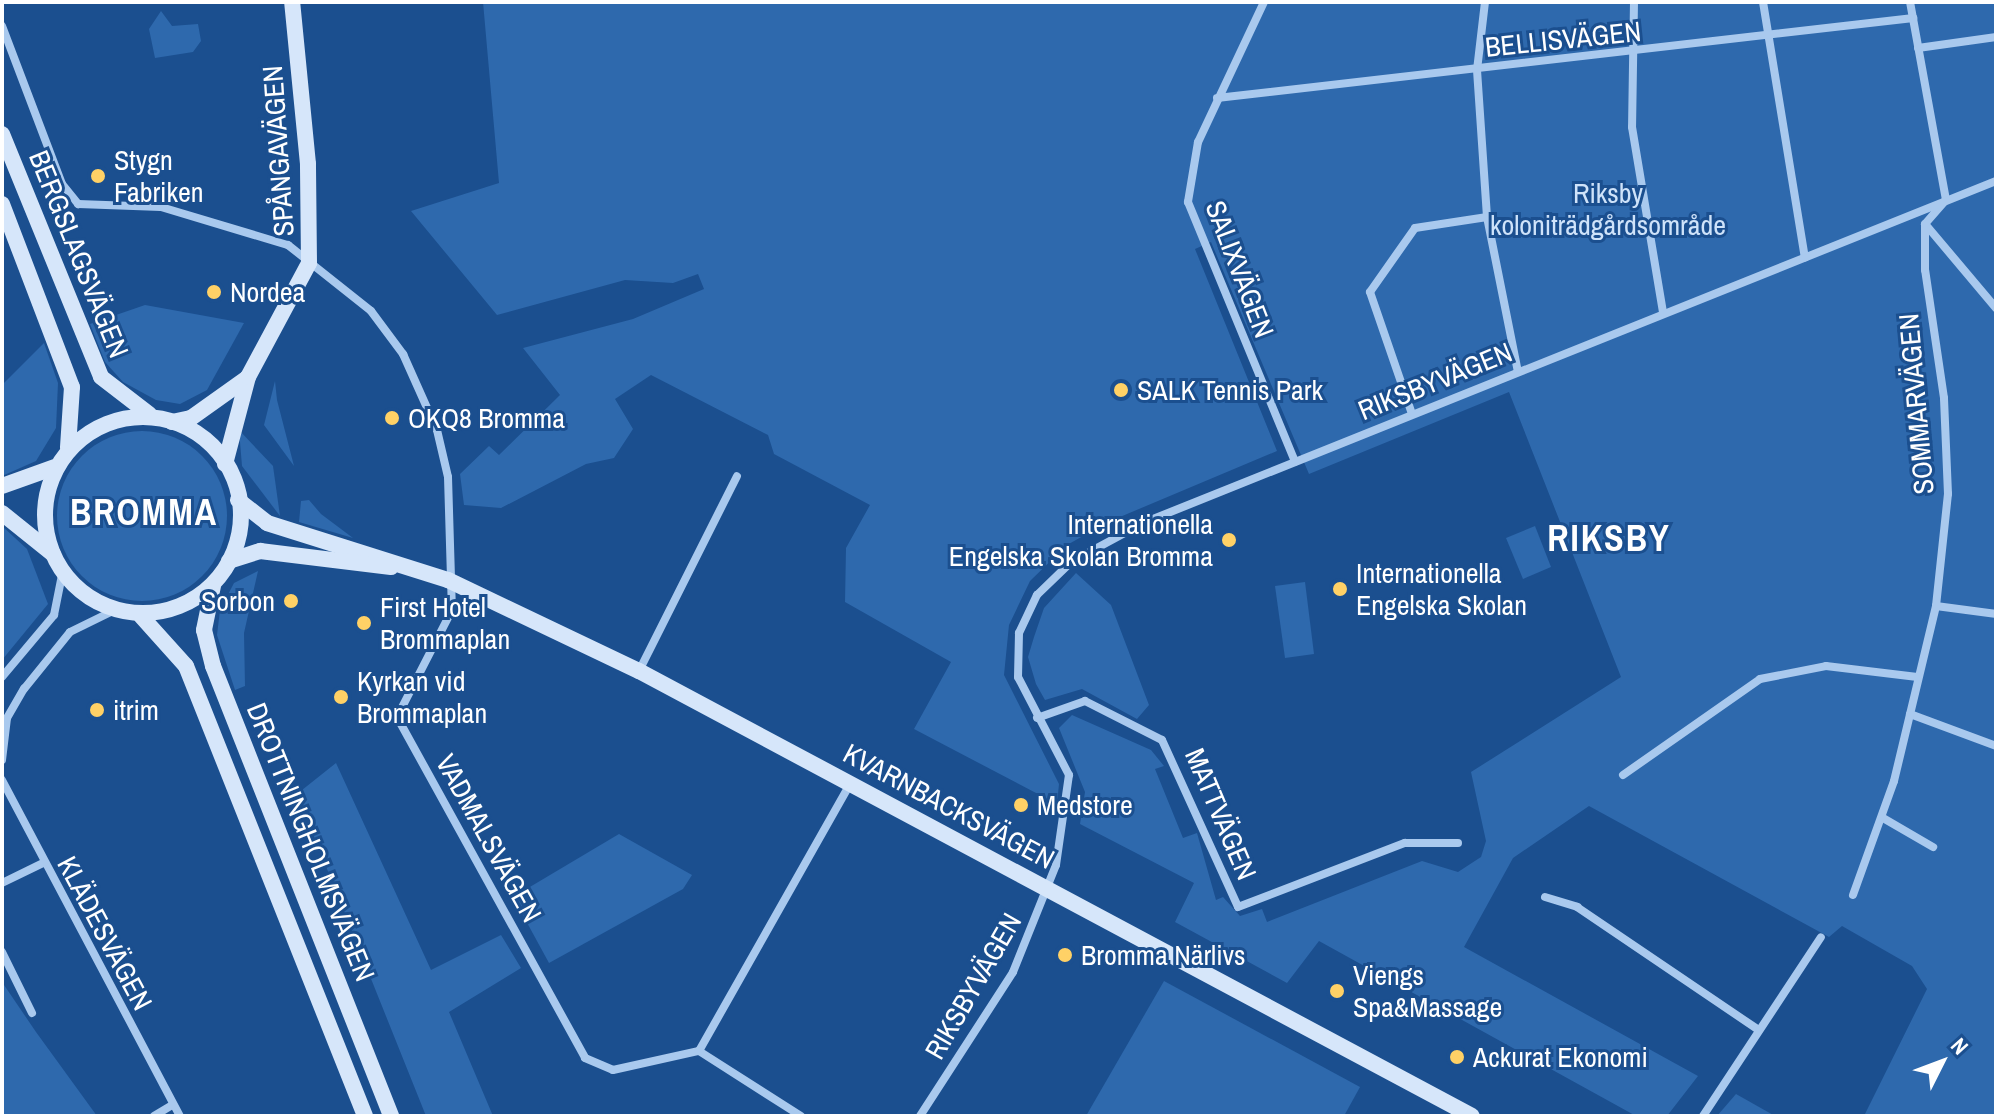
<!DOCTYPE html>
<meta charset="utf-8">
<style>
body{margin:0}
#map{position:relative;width:1998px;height:1118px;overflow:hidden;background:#1b4f8f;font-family:"Archivo Narrow",sans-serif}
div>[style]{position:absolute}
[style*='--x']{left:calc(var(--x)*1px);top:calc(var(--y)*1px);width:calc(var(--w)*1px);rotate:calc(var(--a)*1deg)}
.green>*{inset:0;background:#2e69ad}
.round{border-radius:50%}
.street>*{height:8px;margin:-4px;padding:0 4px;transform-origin:4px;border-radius:4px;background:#a9c9ee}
.secondary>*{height:16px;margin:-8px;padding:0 8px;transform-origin:8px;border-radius:8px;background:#d6e6fa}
.secondary>.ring{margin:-8px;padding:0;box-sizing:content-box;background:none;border:16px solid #d6e6fa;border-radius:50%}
.dots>*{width:22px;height:22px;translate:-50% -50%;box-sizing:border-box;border:4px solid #1b4f8f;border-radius:50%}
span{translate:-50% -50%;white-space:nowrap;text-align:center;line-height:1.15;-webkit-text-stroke:6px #1b4f8f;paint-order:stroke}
.street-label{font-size:28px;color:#fff}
.poi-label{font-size:28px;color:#fff}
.left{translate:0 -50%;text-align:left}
.right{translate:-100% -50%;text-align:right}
.park-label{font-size:28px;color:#cfe3fa}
.district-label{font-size:36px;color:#fff;font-weight:700;letter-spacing:2px}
.frame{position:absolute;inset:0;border:4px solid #fff;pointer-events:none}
.north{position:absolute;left:1902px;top:1022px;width:80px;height:80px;-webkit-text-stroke:6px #1b4f8f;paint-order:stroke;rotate:48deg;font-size:22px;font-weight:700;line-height:32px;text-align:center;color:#fff}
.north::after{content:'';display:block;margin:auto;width:28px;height:36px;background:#fff;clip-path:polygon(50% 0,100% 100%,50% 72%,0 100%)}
</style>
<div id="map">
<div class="green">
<i style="clip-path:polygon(483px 2px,1996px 2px,1996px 1116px,1864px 1116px,1927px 989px,1912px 966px,1842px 926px,1829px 937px,1589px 806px,1513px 858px,1464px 947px,1698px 1076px,1667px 1116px,1636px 1116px,1319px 941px,1287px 983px,1175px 922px,1194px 883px,1080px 824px,1085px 792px,1059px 728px,1072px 715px,1151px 750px,1164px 766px,1155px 769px,1183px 838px,1197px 833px,1216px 900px,1223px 897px,1240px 916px,1262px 909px,1267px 922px,1422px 861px,1458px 872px,1481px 857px,1486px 841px,1471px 772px,1621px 677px,1509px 392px,1309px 474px,1211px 242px,1195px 249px,1277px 451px,1108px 522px,1067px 545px,1030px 581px,1009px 625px,1004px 675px,1059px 784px,1057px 804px,914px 729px,951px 662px,845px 602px,846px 548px,870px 505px,774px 454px,768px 435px,651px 375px,615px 399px,633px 429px,614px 458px,586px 464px,501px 508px,464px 505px,460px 474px,489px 446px,499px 455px,560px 395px,523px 348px,633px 319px,704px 289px,698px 274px,673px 283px,625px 280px,497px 315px,411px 211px,499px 183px)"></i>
<i style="clip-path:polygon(161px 11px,172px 26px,198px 24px,201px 41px,193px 52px,155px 58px,149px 29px)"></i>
<i style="clip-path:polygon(145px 305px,244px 323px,207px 390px,180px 404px,156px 400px,123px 382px,105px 362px,90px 324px)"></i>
<i style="clip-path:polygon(44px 343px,58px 383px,56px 428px,36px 461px,2px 476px,2px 385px)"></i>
<i style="clip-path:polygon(275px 381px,277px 400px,294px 466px,264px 425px)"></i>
<i style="clip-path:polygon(239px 430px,273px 466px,280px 516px,242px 466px)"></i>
<i class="round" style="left:57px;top:431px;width:170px;height:170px"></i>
<i style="clip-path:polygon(309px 500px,321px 514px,353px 538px,299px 522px,301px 501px)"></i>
<i style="clip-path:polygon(2px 526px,27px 549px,48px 604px,2px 660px)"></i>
<i style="clip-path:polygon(1535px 526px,1551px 567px,1523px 579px,1506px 538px)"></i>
<i style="clip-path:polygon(258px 571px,244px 633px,245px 686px,235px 690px,217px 635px,220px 610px,234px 583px)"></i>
<i style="clip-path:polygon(1076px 573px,1111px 605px,1149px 705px,1137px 719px,1082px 689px,1045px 700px,1036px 684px,1028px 657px,1034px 637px,1044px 608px)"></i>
<i style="clip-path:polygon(1305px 582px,1314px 654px,1285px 658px,1275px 586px)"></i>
<i style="clip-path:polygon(336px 763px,431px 970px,501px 935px,521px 968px,449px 1012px,493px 1116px,426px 1116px,297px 794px)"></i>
<i style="clip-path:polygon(619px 834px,692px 875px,683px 889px,549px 963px,513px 897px)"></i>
<i style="clip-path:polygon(1164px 981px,1360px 1087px,1344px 1116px,1086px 1116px)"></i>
<i style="clip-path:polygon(2px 982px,36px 1032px,97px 1116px,2px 1116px)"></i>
<i style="clip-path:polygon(1736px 1094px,1775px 1116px,1717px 1116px)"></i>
</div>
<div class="street">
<i style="--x:1264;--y:2;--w:155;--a:115.2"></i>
<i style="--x:1198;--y:142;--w:61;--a:99.5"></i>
<i style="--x:1188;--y:202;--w:281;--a:67.6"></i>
<i style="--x:1485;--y:2;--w:68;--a:96.7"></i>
<i style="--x:1477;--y:70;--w:147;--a:86.1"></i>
<i style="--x:1487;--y:217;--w:158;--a:78.7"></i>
<i style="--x:1634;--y:2;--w:125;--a:90.9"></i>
<i style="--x:1632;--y:127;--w:188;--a:80.5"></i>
<i style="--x:1763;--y:2;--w:259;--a:80.7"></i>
<i style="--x:2;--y:26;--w:169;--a:69.2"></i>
<i style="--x:62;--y:184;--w:26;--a:51"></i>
<i style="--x:78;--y:204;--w:83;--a:2.1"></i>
<i style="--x:161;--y:207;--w:133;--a:16.7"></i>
<i style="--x:288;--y:245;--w:106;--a:38.5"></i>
<i style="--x:371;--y:311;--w:54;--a:53.3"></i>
<i style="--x:403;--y:354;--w:83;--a:65.9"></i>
<i style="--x:437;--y:430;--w:48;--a:76.8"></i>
<i style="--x:448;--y:477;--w:133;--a:88.3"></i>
<i style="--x:452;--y:610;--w:120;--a:117.2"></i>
<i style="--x:397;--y:717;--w:389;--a:61.1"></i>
<i style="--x:585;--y:1058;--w:30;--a:23"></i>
<i style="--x:613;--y:1070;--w:88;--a:-12.5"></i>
<i style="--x:699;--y:1051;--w:121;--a:32.5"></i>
<i style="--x:1918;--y:48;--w:79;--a:-8"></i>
<i style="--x:1217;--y:98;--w:701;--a:-6.56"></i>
<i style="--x:1926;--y:225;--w:109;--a:49.9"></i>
<i style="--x:1412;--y:414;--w:129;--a:-109"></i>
<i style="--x:1370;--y:292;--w:78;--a:-54.9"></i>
<i style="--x:1415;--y:228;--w:73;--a:-8.7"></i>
<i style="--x:1936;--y:606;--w:61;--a:7.6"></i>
<i style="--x:639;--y:671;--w:218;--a:-63.3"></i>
<i style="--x:2;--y:677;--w:81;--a:-50"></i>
<i style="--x:54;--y:615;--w:46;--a:-78.7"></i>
<i style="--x:1910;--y:714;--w:92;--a:20.4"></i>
<i style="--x:1037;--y:718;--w:51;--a:-19.5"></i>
<i style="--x:1085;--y:701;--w:86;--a:26.9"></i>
<i style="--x:1162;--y:740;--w:183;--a:65.5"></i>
<i style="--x:1238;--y:907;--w:179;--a:-21"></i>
<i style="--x:1405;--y:843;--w:53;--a:0"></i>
<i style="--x:2;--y:760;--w:42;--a:-83.2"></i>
<i style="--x:7;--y:718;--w:34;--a:-60"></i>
<i style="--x:24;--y:689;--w:73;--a:-51.1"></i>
<i style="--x:70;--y:632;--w:50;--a:-26.1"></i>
<i style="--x:1623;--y:775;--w:167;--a:-35"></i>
<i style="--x:1760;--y:679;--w:67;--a:-11.1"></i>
<i style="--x:1826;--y:666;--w:92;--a:6.9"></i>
<i style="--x:2;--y:780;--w:380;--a:62.1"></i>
<i style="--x:1883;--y:818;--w:58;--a:30.1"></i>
<i style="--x:2;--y:883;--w:46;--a:-26"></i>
<i style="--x:1853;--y:895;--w:121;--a:-70.2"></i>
<i style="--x:1894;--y:781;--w:180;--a:-76.5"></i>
<i style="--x:1936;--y:606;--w:113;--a:-83.9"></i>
<i style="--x:1948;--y:494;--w:96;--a:-92.4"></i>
<i style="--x:1944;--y:398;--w:129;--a:-98.4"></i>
<i style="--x:1925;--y:270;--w:46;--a:-90"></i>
<i style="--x:1925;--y:224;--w:32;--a:-49"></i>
<i style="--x:1946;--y:200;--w:201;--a:-100.3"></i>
<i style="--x:1545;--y:897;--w:34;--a:17"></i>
<i style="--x:1577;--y:907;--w:217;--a:34.1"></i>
<i style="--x:2;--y:952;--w:68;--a:63.8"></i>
<i style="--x:699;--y:1051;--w:307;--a:-60.5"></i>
<i style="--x:154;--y:1116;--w:21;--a:-31"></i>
<i style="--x:920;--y:1116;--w:171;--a:-57.1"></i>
<i style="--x:1013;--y:972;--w:115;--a:-68.1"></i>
<i style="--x:1056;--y:865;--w:91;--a:-81.8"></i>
<i style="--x:1069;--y:775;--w:110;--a:-117.5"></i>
<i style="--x:1018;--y:677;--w:44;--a:-88.7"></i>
<i style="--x:1019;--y:633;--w:42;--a:-64.7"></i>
<i style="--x:1037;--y:595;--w:47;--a:-44.1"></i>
<i style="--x:1071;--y:562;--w:82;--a:-28.4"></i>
<i style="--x:1143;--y:523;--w:919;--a:-21.85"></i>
<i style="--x:1703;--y:1116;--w:214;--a:-56.6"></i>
</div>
<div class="secondary">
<i style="--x:2;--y:134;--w:262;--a:67.8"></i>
<i style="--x:101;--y:377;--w:61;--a:37.6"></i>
<i style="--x:2;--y:204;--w:196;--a:69.1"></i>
<i style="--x:72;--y:387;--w:61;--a:93.8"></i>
<i class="ring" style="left:45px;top:417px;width:180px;height:180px"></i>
<i style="--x:172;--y:422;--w:19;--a:-12"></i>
<i style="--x:191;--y:418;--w:69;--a:-35.5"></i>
<i style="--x:225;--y:464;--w:90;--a:-75.2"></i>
<i style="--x:248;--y:377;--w:129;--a:-61.8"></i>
<i style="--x:309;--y:263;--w:99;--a:-90.6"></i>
<i style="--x:308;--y:164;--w:163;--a:-95.6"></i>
<i style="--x:2;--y:486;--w:56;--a:-19.7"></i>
<i style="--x:238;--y:500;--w:37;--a:38"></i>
<i style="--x:267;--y:523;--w:190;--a:17.5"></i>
<i style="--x:448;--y:580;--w:212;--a:25.5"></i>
<i style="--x:639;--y:671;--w:944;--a:28.11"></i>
<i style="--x:2;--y:513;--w:65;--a:38.8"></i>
<i style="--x:229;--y:561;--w:33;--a:-18"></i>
<i style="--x:260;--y:551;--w:132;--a:7"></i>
<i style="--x:213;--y:586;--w:45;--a:101.6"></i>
<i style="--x:204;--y:630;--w:37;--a:76"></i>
<i style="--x:213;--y:666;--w:484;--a:68.4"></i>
<i style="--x:141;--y:616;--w:67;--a:48"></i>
<i style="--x:186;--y:666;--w:484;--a:68.3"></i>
</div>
<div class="dots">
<i style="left:98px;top:176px;background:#ffd166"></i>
<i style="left:214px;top:292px;background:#ffd166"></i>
<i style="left:1121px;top:390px;background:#ffd166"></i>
<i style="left:392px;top:418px;background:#ffd166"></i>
<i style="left:1229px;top:540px;background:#ffd166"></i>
<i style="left:1340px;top:589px;background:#ffd166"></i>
<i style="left:291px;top:601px;background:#ffd166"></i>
<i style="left:364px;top:623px;background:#ffd166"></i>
<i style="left:341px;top:697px;background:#ffd166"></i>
<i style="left:97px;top:710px;background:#ffd166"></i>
<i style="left:1021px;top:805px;background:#ffd166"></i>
<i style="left:1065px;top:955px;background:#ffd166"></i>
<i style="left:1337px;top:991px;background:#ffd166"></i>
<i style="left:1457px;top:1057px;background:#ffd166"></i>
</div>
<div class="street-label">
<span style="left:1563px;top:39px;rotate:-6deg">BELLISVÄGEN</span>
<span style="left:278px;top:151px;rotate:-94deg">SPÅNGAVÄGEN</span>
<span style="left:79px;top:254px;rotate:68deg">BERGSLAGSVÄGEN</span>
<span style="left:1240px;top:269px;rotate:69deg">SALIXVÄGEN</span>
<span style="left:1435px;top:381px;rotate:-22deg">RIKSBYVÄGEN</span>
<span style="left:1916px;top:404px;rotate:-95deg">SOMMARVÄGEN</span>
<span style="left:949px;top:806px;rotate:28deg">KVARNBACKSVÄGEN</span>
<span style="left:1221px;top:814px;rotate:67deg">MATTVÄGEN</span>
<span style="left:489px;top:838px;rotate:61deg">VADMALSVÄGEN</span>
<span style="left:311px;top:842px;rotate:68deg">DROTTNINGHOLMSVÄGEN</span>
<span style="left:105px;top:933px;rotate:62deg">KLÄDESVÄGEN</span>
<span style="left:973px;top:986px;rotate:-60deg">RIKSBYVÄGEN</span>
</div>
<div class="poi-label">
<span class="left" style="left:114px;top:176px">Stygn<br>Fabriken</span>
<span class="left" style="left:230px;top:292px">Nordea</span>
<span class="left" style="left:1137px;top:390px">SALK Tennis Park</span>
<span class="left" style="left:408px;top:418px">OKQ8 Bromma</span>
<span class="right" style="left:1213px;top:540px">Internationella<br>Engelska Skolan Bromma</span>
<span class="left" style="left:1356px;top:589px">Internationella<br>Engelska Skolan</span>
<span class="right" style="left:275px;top:601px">Sorbon</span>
<span class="left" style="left:380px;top:623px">First Hotel<br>Brommaplan</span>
<span class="left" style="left:357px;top:697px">Kyrkan vid<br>Brommaplan</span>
<span class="left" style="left:113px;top:710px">itrim</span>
<span class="left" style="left:1037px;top:805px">Medstore</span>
<span class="left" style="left:1081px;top:955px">Bromma Närlivs</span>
<span class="left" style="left:1353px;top:991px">Viengs<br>Spa&amp;Massage</span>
<span class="left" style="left:1473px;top:1057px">Ackurat Ekonomi</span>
</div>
<div class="park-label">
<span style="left:1608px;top:209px">Riksby<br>koloniträdgårdsområde</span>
</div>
<div class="district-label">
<span style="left:144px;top:513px">BROMMA</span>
<span style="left:1609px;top:539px">RIKSBY</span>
</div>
<div class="frame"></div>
<div class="north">N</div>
</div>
